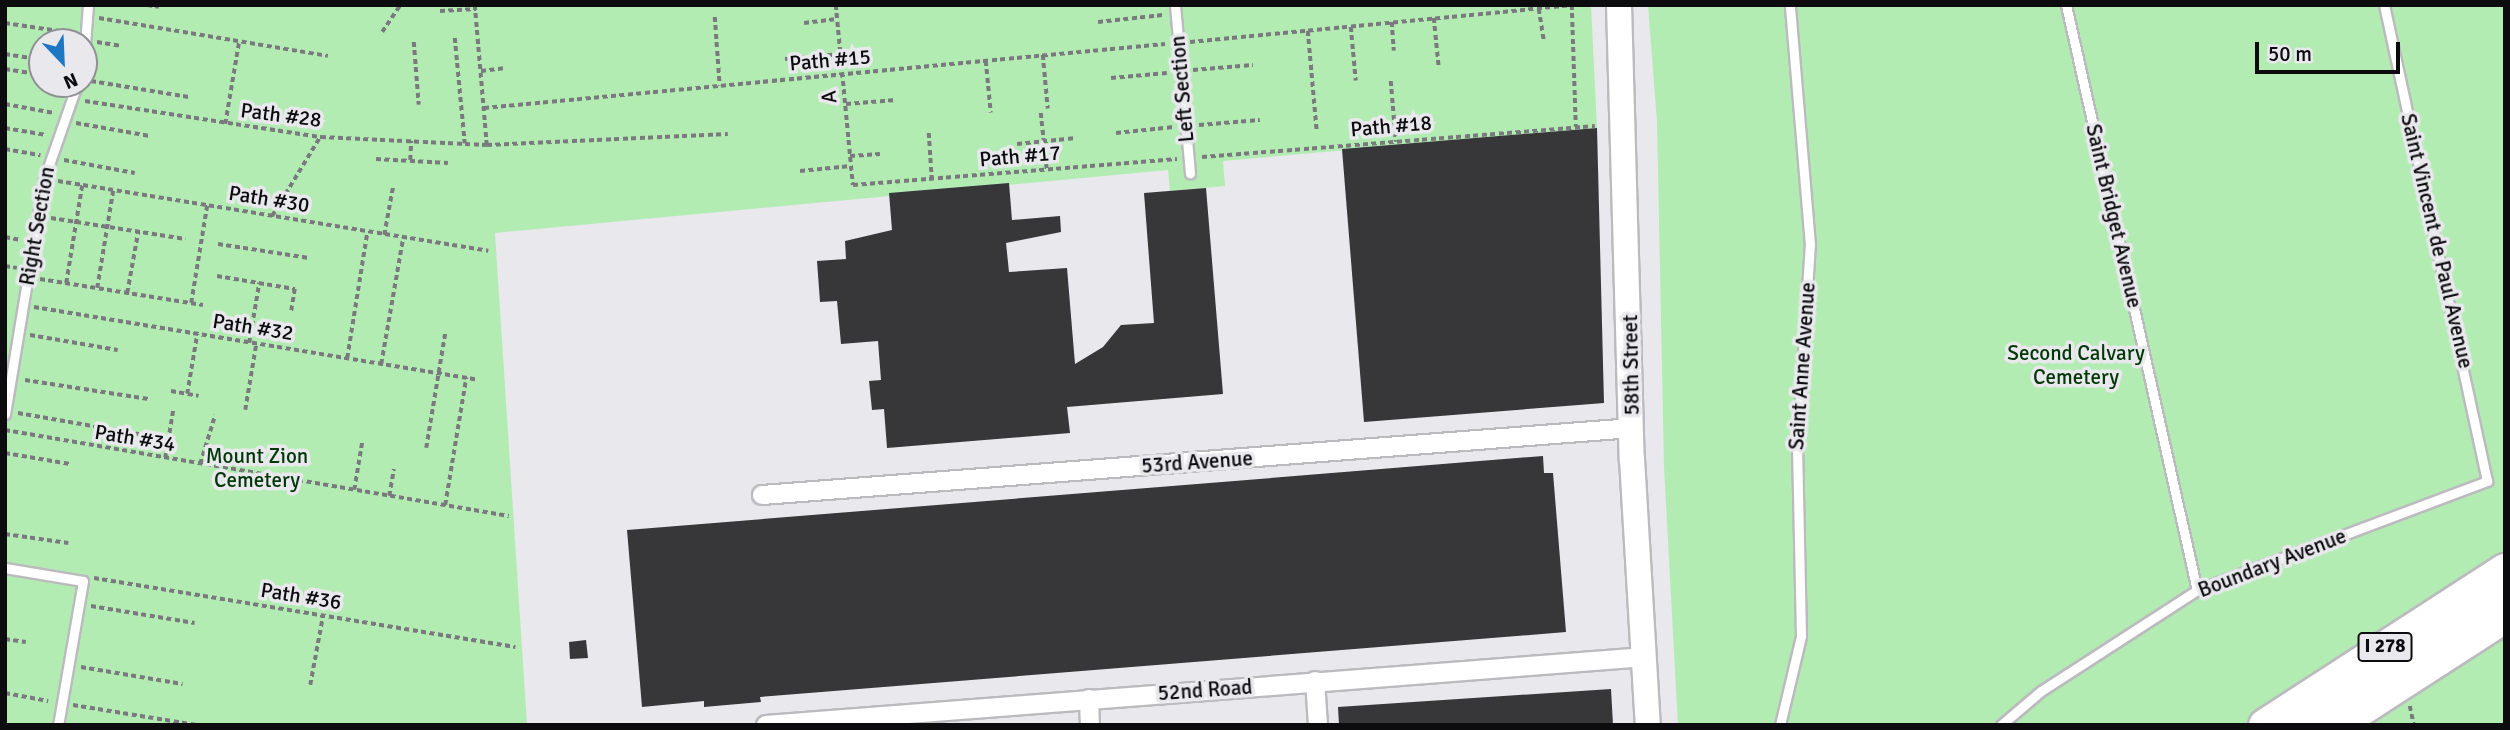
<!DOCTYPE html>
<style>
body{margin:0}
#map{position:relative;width:2510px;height:730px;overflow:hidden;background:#e8e8ed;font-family:Signika,sans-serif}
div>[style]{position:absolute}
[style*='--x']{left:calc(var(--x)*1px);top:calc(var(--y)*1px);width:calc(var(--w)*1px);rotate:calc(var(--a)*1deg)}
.green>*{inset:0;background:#b3ecb3}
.building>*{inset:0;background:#37373a}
.path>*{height:3.5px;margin-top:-1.75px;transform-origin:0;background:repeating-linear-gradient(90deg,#7a7a7e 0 5px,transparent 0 8.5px)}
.roads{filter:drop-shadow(2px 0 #bbbbbf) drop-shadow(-2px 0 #bbbbbf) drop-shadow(0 2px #bbbbbf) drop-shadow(0 -2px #bbbbbf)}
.service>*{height:9px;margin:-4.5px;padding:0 4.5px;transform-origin:4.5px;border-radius:4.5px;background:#fff}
.minor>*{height:18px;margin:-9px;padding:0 9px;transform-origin:9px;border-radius:9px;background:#fff}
.secondary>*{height:24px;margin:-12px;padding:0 12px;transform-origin:12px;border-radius:12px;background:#fff}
.motorway>*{height:33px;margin:-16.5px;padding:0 16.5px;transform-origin:16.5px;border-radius:16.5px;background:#fff}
span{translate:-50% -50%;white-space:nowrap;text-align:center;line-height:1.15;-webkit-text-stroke:7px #e8e8ed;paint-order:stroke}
.shield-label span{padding:2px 5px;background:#e8e8ed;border:2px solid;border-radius:5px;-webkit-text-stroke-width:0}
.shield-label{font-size:19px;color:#0c0c0e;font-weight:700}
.street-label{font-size:21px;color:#0c0c0e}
.park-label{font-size:21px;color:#003807}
.frame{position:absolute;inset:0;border:7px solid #0c0c0e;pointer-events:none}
.north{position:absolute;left:28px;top:28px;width:70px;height:70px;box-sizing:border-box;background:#e8e8ed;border:2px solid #909094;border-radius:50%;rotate:157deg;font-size:19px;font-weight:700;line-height:28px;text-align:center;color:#0c0c0e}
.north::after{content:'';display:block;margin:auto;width:24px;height:32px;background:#1f77c4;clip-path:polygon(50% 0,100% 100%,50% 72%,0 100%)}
.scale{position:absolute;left:2255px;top:42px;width:145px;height:32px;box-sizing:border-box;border:4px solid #0c0c0e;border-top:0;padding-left:9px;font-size:21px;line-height:24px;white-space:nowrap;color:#0c0c0e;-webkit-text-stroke:5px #e8e8ed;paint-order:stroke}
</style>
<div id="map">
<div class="green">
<i style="clip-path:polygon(evenodd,5px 5px,1591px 5px,1597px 128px,1223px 161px,1225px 186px,1170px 191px,1168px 170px,495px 233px,527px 725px,5px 725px,5px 5px,42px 42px,84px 42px,84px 84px,42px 84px,42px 42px)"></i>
<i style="clip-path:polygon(1648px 5px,2505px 5px,2505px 558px,2247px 725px,1678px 725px,1664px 467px,1657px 122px)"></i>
<i style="clip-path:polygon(2505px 634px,2505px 725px,2363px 725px)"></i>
</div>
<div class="building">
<i style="clip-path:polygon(1597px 128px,1604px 403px,1364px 422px,1342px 149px)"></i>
<i style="clip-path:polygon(1009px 183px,1012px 220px,1060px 216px,1061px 232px,1006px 243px,1009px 272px,1067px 268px,1075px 364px,1103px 347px,1121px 325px,1154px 323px,1144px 193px,1206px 188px,1223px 394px,1067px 407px,1070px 433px,887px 448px,884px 409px,872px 410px,869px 381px,881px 380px,878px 341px,841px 344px,837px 301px,820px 302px,817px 261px,846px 259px,845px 241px,892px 230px,889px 193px)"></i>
<i style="clip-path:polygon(1543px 456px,1544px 473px,1553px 473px,1566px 632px,760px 697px,761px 702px,715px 706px,704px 707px,704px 701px,642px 707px,627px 530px)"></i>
<i style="clip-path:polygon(586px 640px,588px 658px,570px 659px,569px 642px)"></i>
<i style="clip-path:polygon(1611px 689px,1613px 725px,1339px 725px,1338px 707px)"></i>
</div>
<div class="path">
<i style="--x:147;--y:5;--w:12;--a:9"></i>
<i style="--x:475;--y:5;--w:141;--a:85.1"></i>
<i style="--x:836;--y:5;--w:181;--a:84.6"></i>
<i style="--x:853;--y:185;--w:325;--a:-4.6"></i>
<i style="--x:1572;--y:5;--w:122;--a:88.1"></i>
<i style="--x:1539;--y:9;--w:32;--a:81"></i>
<i style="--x:440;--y:11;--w:36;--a:-3"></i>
<i style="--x:715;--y:17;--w:69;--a:85.9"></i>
<i style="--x:99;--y:18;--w:232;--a:9.4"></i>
<i style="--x:1434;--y:18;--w:50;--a:84.3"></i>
<i style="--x:1098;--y:22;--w:65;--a:-6.1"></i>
<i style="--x:1392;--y:22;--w:29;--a:86"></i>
<i style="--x:5;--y:23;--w:68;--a:8.5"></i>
<i style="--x:804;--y:23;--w:33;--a:-7"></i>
<i style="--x:1351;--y:27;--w:54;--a:84.7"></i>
<i style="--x:1308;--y:31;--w:101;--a:84.9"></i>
<i style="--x:382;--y:32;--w:32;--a:-56"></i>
<i style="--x:455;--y:38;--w:106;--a:84.6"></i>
<i style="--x:97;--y:42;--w:25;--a:9"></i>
<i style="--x:414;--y:42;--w:63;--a:85.5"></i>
<i style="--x:1190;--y:42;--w:385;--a:-5.5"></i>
<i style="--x:5;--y:54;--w:37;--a:9"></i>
<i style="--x:1043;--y:55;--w:54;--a:84.7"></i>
<i style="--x:785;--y:59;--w:56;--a:-5.1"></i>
<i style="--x:986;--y:61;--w:52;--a:84.5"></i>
<i style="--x:5;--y:69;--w:37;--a:9"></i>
<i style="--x:1193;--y:70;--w:60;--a:-4.8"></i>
<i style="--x:481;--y:71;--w:25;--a:-7"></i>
<i style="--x:1111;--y:78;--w:56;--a:-5.1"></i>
<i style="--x:91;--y:81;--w:99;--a:9.3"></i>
<i style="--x:1391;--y:81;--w:61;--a:85.3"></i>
<i style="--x:85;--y:101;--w:239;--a:8.7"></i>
<i style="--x:321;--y:137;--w:166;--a:2.8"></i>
<i style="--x:487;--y:145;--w:241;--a:-2.6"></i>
<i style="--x:5;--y:104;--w:50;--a:10.4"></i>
<i style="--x:846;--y:104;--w:50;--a:-4.6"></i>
<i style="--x:484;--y:108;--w:684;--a:-5.37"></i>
<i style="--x:1041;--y:113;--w:57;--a:84"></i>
<i style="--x:76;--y:123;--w:75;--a:10"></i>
<i style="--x:225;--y:124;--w:84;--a:-80.4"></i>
<i style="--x:1199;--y:125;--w:61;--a:-4.7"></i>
<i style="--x:5;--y:128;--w:42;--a:9.7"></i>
<i style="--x:929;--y:133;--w:46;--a:86.3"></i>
<i style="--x:1116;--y:133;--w:58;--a:-5.9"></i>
<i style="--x:1017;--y:144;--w:59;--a:-5.8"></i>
<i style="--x:5;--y:149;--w:36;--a:10"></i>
<i style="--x:850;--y:156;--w:30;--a:-4"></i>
<i style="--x:1202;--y:157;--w:394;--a:-4.5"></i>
<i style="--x:376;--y:159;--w:72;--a:3.2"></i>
<i style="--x:64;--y:160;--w:72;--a:10.4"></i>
<i style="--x:410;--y:160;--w:19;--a:-87"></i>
<i style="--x:800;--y:171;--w:51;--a:-5.6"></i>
<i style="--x:58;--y:181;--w:436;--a:9.2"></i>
<i style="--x:272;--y:216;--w:92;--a:-58.7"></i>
<i style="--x:51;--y:218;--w:136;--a:8.9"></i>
<i style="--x:384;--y:235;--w:50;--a:-79.6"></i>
<i style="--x:5;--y:237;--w:16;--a:11"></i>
<i style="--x:218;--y:244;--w:92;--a:8.7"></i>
<i style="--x:5;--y:266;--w:12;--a:9"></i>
<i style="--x:217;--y:276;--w:79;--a:9.5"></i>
<i style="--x:295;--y:289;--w:24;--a:99"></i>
<i style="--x:40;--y:279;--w:165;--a:9.1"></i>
<i style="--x:66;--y:283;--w:99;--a:-80.7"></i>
<i style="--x:97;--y:288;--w:99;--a:-80.7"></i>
<i style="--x:127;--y:293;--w:62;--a:-79.8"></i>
<i style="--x:191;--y:303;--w:99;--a:-80.7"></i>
<i style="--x:34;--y:307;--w:450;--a:9.3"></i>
<i style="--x:30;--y:335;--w:89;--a:9.7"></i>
<i style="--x:249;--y:343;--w:61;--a:-80.5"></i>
<i style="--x:347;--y:358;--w:127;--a:-80.9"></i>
<i style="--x:381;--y:364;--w:128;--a:-80.1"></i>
<i style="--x:25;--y:380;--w:125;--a:8.7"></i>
<i style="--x:171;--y:391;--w:28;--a:10"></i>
<i style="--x:187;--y:394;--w:61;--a:-80.5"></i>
<i style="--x:245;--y:410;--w:67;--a:-80.5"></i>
<i style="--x:18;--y:413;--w:128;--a:9.9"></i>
<i style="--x:5;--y:430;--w:511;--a:9.68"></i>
<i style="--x:426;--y:448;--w:117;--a:-80.6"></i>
<i style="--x:5;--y:453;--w:66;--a:9.6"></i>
<i style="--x:165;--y:458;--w:49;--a:-80.5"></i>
<i style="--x:200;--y:464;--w:51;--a:-73"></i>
<i style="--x:354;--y:490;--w:49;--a:-80.5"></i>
<i style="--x:389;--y:496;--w:27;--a:-80"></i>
<i style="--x:445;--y:505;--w:129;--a:-80.6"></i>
<i style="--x:5;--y:534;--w:64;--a:8.1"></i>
<i style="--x:94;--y:578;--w:427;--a:9.3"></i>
<i style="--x:91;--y:606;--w:105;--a:9.3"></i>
<i style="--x:5;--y:639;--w:21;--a:8"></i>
<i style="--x:81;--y:667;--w:103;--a:9.5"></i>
<i style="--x:310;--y:685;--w:71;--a:-79.5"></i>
<i style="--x:5;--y:693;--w:44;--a:10.5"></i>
<i style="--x:73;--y:705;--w:125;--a:9.2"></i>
<i style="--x:2410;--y:706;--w:19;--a:78"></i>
</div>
<div class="roads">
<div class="service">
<i style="--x:1175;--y:5;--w:169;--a:84.9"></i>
<i style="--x:2066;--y:5;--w:599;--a:77.38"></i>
<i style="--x:84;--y:57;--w:52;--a:-85.6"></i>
<i style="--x:5;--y:414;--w:238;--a:-80.6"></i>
<i style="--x:44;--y:179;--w:101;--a:-70.8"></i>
<i style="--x:5;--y:568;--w:79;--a:9.5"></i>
<i style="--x:83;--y:581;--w:146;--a:99.8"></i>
<i style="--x:1780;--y:725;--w:91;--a:-76.7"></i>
<i style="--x:1801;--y:636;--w:187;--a:-91.2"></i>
<i style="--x:1797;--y:449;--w:204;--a:-86.4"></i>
<i style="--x:1810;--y:245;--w:241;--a:-94.8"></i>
<i style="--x:2001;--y:725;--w:52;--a:-40.4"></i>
<i style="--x:2041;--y:691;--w:186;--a:-32.9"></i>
<i style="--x:2197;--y:590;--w:310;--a:-20.6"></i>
<i style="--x:2487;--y:481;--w:487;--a:-102.2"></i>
</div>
<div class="minor">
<i style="--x:762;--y:495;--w:873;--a:-4.4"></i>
<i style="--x:1315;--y:681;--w:44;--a:86.1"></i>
<i style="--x:1089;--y:699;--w:26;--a:88"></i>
<i style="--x:766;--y:725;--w:882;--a:-4.42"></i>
</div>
<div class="secondary">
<i style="--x:1619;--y:5;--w:454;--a:88.4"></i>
<i style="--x:1632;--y:459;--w:266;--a:86.6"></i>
<i style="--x:2304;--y:725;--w:239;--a:-32.9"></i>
</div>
<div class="motorway">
<i style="--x:2265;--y:725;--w:286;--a:-32.9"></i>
<i style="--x:2335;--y:725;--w:202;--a:-32.9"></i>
</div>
</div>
<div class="shield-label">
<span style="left:2385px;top:647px">I 278</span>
</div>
<div class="street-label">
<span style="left:830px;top:60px;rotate:-5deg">Path #15</span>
<span style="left:1182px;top:89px;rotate:-95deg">Left Section</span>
<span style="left:829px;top:97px;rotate:-95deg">A</span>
<span style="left:281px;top:115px;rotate:7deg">Path #28</span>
<span style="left:1391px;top:126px;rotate:-5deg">Path #18</span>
<span style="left:1020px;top:156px;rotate:-5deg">Path #17</span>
<span style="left:269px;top:199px;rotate:9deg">Path #30</span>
<span style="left:2114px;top:216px;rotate:77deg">Saint Bridget Avenue</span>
<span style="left:37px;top:226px;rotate:-80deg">Right Section</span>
<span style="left:2437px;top:241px;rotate:77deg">Saint Vincent de Paul Avenue</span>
<span style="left:253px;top:327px;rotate:9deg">Path #32</span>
<span style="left:1631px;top:365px;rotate:-91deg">58th Street</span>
<span style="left:1802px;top:366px;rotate:-86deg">Saint Anne Avenue</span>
<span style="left:135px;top:438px;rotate:9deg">Path #34</span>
<span style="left:1197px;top:462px;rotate:-4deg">53rd Avenue</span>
<span style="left:2272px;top:563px;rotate:-21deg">Boundary Avenue</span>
<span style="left:301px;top:596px;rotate:9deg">Path #36</span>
<span style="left:1205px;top:690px;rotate:-4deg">52nd Road</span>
</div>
<div class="park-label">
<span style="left:2076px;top:365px">Second Calvary<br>Cemetery</span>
<span style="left:257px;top:468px">Mount Zion<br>Cemetery</span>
</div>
<div class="frame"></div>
<div class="north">N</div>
<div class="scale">50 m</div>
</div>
